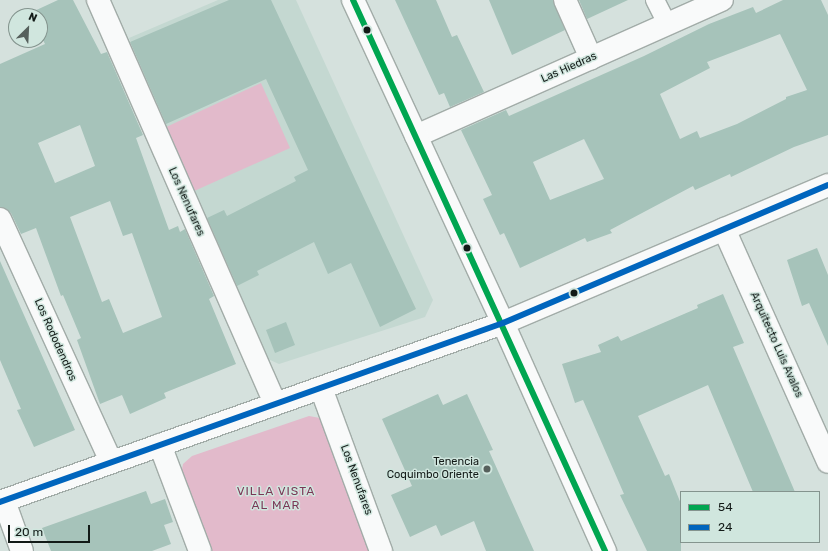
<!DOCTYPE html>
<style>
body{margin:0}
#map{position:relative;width:828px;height:551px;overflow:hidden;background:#d5e1dd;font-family:Rubik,sans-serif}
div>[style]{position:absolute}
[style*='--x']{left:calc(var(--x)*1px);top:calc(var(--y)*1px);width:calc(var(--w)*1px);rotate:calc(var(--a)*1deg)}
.built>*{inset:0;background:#c4d8d1}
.green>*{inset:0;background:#e2bacb}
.building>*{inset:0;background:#a6c3ba}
.roads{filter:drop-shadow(1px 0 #a2aca8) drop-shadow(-1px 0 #a2aca8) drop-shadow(0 1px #a2aca8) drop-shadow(0 -1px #a2aca8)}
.pedestrian>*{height:18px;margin:-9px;padding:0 9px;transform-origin:9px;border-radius:9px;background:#f9fafa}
.minor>*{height:22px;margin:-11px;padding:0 11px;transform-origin:11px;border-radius:11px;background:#f9fafa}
.tertiary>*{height:22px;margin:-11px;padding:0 11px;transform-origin:11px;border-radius:11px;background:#f9fafa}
.secondary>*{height:22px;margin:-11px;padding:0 11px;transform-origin:11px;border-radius:11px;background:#f9fafa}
.bus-1>*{height:6px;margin:-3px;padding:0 3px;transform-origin:3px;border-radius:3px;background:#00a651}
.bus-2>*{height:6px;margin:-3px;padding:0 3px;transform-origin:3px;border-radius:3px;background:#0065bd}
.dots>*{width:11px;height:11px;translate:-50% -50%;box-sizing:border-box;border:2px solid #d0e6de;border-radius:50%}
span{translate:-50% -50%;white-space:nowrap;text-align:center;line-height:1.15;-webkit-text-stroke:3px #d0e6de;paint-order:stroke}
.street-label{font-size:11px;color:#121a17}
.poi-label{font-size:11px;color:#121a17}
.right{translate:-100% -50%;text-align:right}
.neighbourhood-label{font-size:12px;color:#7a3756;letter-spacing:1px}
.legend{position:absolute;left:680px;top:491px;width:140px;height:52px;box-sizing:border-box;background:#d0e6de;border:1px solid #84948e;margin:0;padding:5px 7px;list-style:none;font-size:12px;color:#121a17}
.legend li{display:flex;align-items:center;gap:8px;height:20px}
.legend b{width:20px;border:1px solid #84948e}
.north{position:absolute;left:8px;top:8px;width:40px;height:40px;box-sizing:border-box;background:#d0e6de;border:1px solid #84948e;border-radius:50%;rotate:24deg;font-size:11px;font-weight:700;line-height:16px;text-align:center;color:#121a17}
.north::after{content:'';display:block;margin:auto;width:14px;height:18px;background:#56605c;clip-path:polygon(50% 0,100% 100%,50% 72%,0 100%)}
.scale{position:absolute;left:8px;top:525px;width:82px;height:18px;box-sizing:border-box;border:2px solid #121a17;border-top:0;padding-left:5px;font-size:12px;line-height:14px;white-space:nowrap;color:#121a17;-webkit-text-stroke:3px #d0e6de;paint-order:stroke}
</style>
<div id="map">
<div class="built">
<i style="clip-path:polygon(218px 0,296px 0,433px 300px,425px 317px,279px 364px,259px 355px,129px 38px)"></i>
</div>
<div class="green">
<i style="clip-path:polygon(261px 83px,290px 148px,192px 192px,164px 128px)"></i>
<i style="clip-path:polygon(309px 416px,320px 418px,375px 551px,210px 551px,181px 475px,183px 464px,192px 456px)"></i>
</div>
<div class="building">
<i style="clip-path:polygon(evenodd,58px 0,73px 0,101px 54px,107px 52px,143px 135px,136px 138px,169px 230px,178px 226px,180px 232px,185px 229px,214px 296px,209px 299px,236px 364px,164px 393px,166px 398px,130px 414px,122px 395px,100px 404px,77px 340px,81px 338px,63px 295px,61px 296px,36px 228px,21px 234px,11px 213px,0 207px,0 64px,45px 44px,40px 34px,40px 16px,31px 16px,30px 13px,58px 0,80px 125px,95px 166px,55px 183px,38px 143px,80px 125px,58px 0,110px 201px,123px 236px,132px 233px,162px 317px,123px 333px,109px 299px,102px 302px,70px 217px,110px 201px)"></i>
<i style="clip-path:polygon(229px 0,271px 0,416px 309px,380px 327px,351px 263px,328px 274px,314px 242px,257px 271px,259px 275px,237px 286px,207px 218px,224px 210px,227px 216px,296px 181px,294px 177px,308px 170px,266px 79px,166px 124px,130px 42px)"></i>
<i style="clip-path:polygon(395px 0,436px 0,452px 37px,457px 35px,484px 92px,450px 107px,444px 93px,439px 95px)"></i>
<i style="clip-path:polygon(489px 0,553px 0,565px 30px,512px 55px)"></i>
<i style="clip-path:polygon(579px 0,628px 0,587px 19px)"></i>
<i style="clip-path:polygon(evenodd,783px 0,821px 0,828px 15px,828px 135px,794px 147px,731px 177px,730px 174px,695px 190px,693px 186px,610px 230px,612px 233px,587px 242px,585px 238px,520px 268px,504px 233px,500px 235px,483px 199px,492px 195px,461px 130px,506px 110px,509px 116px,644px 56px,709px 24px,753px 7px,756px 13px,783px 0,780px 34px,807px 90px,786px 97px,786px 99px,737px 124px,700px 138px,697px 131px,680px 139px,660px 94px,710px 68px,707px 62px,780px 34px,783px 0,584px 139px,604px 179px,550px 200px,533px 162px,584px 139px)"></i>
<i style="clip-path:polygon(817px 248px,828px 275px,828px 346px,809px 303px,802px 306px,787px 260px)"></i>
<i style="clip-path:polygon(0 261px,75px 430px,34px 447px,17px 410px,21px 409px,0 360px)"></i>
<i style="clip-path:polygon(723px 294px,744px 343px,733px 347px,795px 492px,753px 492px,708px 385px,638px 416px,665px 476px,669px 474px,681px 504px,681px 551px,647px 551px,620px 495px,624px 494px,583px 400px,575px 403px,562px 364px,601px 352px,598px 345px,618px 336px,621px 341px,698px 308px,697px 305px)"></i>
<i style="clip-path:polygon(286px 322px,295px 345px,275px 353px,266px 330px)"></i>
<i style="clip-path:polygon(438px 394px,443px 405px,467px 394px,493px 450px,489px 451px,534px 551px,486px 551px,474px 521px,441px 536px,436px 525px,410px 537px,391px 495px,412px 486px,382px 419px)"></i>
<i style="clip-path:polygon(146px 491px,151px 504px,165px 499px,173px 522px,164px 525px,171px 544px,152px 551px,51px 551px,42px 528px)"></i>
</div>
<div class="roads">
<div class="pedestrian">
<i style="--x:655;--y:0;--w:27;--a:63"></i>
</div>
<div class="minor">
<i style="--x:98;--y:0;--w:441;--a:66.3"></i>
<i style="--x:565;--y:0;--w:64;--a:65.9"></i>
<i style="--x:416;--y:136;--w:335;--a:-24"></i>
<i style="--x:0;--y:219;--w:267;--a:65.4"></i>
<i style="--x:724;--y:229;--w:255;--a:65.9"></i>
<i style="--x:321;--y:388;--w:174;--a:69.8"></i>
<i style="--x:160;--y:445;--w:113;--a:69.3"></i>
<i style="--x:4;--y:501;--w:53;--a:70.2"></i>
</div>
<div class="tertiary">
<i style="--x:0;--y:502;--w:534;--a:-19.59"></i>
<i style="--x:503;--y:323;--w:250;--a:65.9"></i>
</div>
<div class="secondary">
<i style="--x:353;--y:0;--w:356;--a:65.1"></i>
<i style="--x:503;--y:323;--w:353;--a:-23"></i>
</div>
</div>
<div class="bus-1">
<i style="--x:353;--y:0;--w:606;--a:65.42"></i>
</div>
<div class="bus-2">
<i style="--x:0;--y:502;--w:534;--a:-19.59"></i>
<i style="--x:503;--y:323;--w:353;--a:-23"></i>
</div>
<div class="dots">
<i style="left:367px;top:30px;background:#121a17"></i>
<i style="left:467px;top:248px;background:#121a17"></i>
<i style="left:574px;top:293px;background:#121a17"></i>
<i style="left:487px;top:469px;background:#56605c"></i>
</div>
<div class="street-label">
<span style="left:569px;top:68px;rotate:-24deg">Las Hiedras</span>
<span style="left:186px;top:202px;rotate:66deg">Los Nenufares</span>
<span style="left:55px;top:340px;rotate:66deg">Los Rododendros</span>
<span style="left:776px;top:345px;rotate:66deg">Arquitecto Luis Avalos</span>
<span style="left:356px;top:480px;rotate:70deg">Los Nenufares</span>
</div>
<div class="poi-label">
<span class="right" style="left:479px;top:469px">Tenencia<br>Coquimbo Oriente</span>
</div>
<div class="neighbourhood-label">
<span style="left:276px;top:499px">VILLA VISTA<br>AL MAR</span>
</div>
<ul class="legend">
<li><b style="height:5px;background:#00a651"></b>54</li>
<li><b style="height:5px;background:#0065bd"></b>24</li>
</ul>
<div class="north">N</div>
<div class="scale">20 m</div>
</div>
